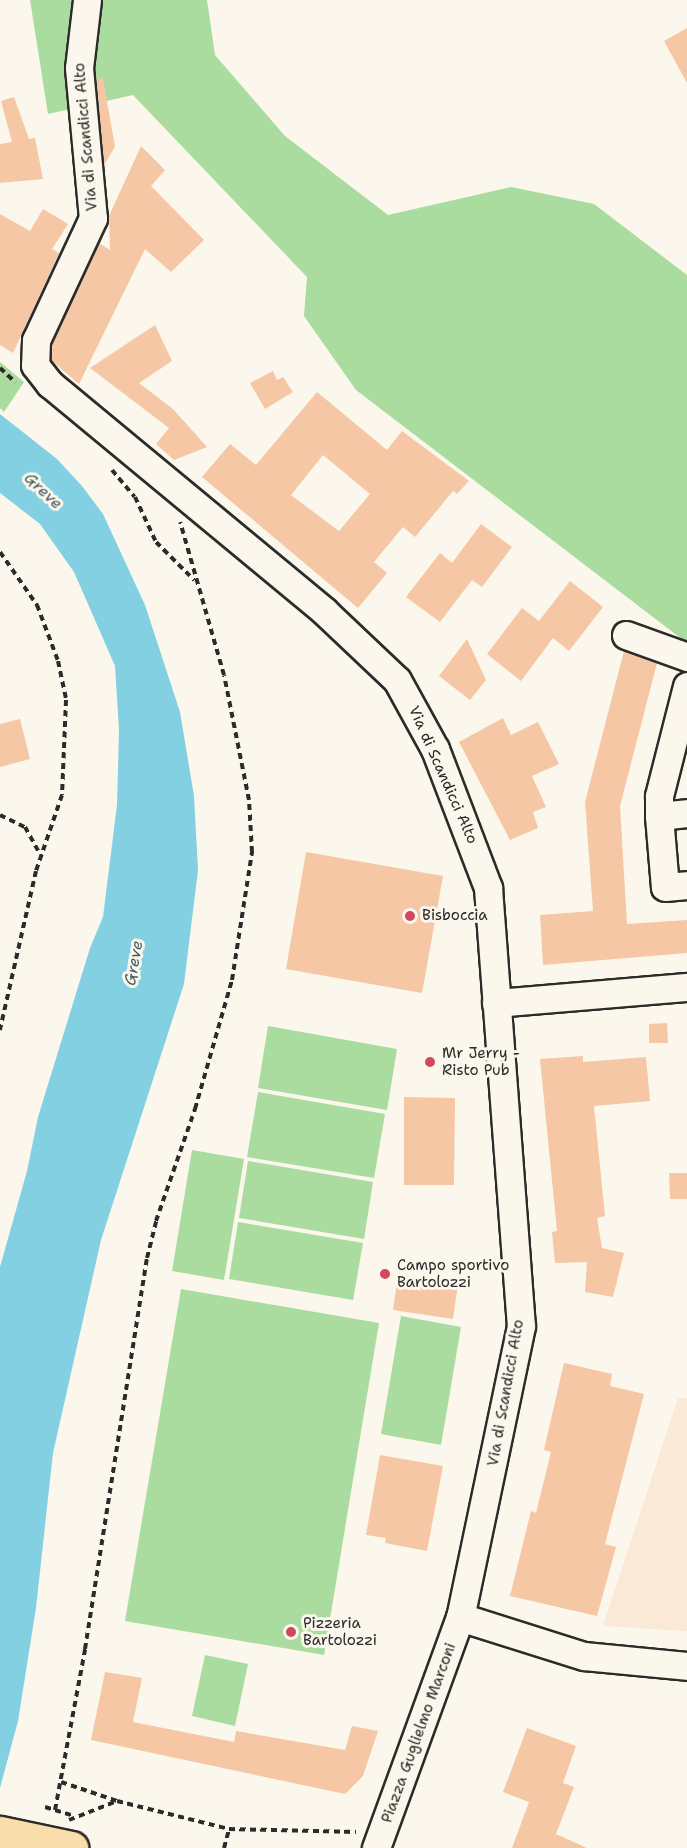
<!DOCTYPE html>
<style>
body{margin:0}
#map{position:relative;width:687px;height:1848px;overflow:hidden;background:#fbf7ec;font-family:"Shantell Sans",sans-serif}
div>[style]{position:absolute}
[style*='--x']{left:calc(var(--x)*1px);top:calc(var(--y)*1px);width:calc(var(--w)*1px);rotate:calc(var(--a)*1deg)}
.built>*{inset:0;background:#f9e9d6}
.green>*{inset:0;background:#a9dc9e}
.water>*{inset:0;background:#83d0e2}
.building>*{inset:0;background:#f5c7a4}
.path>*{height:4px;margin-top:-2px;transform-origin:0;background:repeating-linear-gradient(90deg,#2b2b2b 0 6px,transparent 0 10.5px)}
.roads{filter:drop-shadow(2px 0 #2b2b2b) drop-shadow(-2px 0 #2b2b2b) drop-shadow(0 2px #2b2b2b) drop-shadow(0 -2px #2b2b2b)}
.minor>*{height:27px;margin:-13.5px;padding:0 13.5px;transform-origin:13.5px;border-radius:13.5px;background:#fbf7ec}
.major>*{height:33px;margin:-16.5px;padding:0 16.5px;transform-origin:16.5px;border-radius:16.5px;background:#f9deab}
.dots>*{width:16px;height:16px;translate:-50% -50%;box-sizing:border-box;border:3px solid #fbf7ec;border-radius:50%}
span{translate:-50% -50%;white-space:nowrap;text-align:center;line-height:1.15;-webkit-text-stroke:6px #fbf7ec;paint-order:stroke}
.street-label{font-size:15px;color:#2b2b2b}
.poi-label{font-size:15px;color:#2b2b2b}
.left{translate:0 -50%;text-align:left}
.water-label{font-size:16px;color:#455d62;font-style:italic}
</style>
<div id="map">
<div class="built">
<i style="clip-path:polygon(678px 1398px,687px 1398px,687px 1631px,603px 1626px)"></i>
</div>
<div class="green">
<i style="clip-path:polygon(30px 0,207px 0,215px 55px,285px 136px,388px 215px,511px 187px,594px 204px,687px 275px,687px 643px,356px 390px,304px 316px,307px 277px,133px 95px,48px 114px)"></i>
<i style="clip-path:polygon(0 362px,24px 382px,4px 412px,0 408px)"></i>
<i style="clip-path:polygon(268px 1026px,397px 1049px,387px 1110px,258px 1088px)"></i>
<i style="clip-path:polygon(258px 1092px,385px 1114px,374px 1178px,247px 1157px)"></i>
<i style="clip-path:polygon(192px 1150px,244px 1159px,224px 1280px,172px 1271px)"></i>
<i style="clip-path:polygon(248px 1161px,373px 1182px,364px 1239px,239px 1218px)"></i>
<i style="clip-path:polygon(238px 1222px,363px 1243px,353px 1300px,229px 1279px)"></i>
<i style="clip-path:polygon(181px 1289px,379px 1323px,324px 1655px,125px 1621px)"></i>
<i style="clip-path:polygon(401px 1316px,461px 1327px,441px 1445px,381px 1434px)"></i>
<i style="clip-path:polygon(205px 1655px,248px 1664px,235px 1726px,192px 1716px)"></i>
</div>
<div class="water">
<i style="clip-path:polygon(0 414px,57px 459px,82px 486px,103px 514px,145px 605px,180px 712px,194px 796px,198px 870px,184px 984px,101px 1240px,53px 1453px,36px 1608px,18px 1721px,0 1788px,0 1267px,27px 1171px,38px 1117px,90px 948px,103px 917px,117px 805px,119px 730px,115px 666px,74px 572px,40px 524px,0 493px)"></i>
</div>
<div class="building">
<i style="clip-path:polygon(687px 28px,687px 83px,664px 41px)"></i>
<i style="clip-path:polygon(103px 78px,115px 147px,104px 165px,96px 79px)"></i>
<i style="clip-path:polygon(14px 97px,29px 139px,35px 138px,43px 179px,0 183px,0 144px,12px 142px,1px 101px)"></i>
<i style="clip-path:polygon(141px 146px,165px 170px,151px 186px,204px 240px,171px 272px,145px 249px,79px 384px,51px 360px,52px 344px,99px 243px,110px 250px,109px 216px)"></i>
<i style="clip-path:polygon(43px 209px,68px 224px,52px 249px,59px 253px,13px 353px,0 345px,0 214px,30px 231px)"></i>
<i style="clip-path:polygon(155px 325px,172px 361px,139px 383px,173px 409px,207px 447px,174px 460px,156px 444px,169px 428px,90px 368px)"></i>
<i style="clip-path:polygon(273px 371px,277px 380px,283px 377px,293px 392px,265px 409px,250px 383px)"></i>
<i style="clip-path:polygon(evenodd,317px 392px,387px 450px,402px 431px,469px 481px,457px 494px,453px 491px,415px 537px,403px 527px,374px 562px,387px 573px,358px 608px,202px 477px,230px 444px,256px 465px,317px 392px,323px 455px,370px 494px,339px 531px,291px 495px,323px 455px)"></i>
<i style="clip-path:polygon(481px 524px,512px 547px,482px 587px,472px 580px,440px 622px,406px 597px,440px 553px,452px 563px)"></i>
<i style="clip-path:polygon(570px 581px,603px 607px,569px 651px,553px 638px,521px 681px,487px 654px,522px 608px,539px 621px)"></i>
<i style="clip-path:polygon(467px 639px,486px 680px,470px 700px,439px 676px)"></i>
<i style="clip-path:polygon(624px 651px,657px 663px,620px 806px,627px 924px,687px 920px,687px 953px,543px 965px,540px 915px,593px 911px,585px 802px)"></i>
<i style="clip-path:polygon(503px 718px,511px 735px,538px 722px,559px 764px,532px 776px,546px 807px,533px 812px,538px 828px,510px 840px,459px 742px)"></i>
<i style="clip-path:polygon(20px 719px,30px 759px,0 767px,0 724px)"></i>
<i style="clip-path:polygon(306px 852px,443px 876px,422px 993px,286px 969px)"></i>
<i style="clip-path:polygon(667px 1023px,668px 1043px,649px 1043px,649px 1024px)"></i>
<i style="clip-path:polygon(583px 1056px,583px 1062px,646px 1057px,650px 1101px,594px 1106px,605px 1216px,597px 1218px,602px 1248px,624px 1253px,613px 1297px,585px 1292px,587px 1262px,555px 1263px,552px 1232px,557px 1231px,540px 1059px)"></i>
<i style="clip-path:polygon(404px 1097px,455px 1098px,454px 1185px,404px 1185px)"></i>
<i style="clip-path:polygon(669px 1173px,687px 1173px,687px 1199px,670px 1199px)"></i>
<i style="clip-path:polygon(398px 1275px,458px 1284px,453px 1319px,393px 1310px)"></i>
<i style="clip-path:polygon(564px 1363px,612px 1374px,610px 1386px,644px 1394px,605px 1544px,616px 1547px,597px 1616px,510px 1596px,531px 1511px,536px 1513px,551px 1452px,544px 1450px)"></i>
<i style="clip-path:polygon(380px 1455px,443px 1466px,427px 1551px,385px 1543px,386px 1538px,366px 1535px)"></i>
<i style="clip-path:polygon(105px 1672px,142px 1678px,133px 1722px,234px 1742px,236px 1731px,345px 1750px,352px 1726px,378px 1731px,363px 1776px,345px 1794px,91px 1740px)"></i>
<i style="clip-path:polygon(527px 1728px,576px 1746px,563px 1783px,574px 1787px,556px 1834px,587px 1848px,512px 1848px,529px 1802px,503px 1792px)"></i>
</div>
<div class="path">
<i style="--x:0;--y:368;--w:21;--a:43"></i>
<i style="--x:112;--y:470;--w:35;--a:50"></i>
<i style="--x:135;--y:497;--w:50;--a:65"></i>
<i style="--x:156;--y:542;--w:54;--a:45"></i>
<i style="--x:0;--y:552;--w:65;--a:55.1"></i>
<i style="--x:37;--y:605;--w:60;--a:69.4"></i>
<i style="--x:58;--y:661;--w:40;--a:78"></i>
<i style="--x:66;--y:700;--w:95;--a:92.4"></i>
<i style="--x:62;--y:795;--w:80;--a:108.9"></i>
<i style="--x:36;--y:871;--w:163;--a:102.8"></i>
<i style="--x:0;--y:815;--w:28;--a:26"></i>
<i style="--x:25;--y:827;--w:33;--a:61"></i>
<i style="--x:61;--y:1782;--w:59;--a:18.7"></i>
<i style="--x:117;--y:1801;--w:115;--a:14"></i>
<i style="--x:229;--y:1829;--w:127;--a:1.4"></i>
<i style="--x:45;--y:1807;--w:31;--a:17"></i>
<i style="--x:55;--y:1810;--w:164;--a:-79.4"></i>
<i style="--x:85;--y:1649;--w:396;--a:-81"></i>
<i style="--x:147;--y:1258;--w:38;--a:-76"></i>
<i style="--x:156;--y:1221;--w:119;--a:-70.8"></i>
<i style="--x:195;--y:1109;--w:134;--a:-74"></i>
<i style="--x:232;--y:980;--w:130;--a:-81.1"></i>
<i style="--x:252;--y:852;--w:52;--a:-93.3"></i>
<i style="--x:249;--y:800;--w:127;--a:-101.3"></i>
<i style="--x:224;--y:675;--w:159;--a:-106"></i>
<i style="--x:69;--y:1820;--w:52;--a:-21.6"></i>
<i style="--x:224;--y:1848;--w:20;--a:-75"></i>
</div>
<div class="roads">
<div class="minor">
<i style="--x:87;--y:0;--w:68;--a:96.7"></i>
<i style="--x:79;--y:68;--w:151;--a:84.7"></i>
<i style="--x:93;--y:218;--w:135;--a:115"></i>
<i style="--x:36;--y:340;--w:25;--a:92"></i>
<i style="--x:35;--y:365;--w:24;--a:52"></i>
<i style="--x:50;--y:384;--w:356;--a:39.6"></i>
<i style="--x:324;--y:611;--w:100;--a:43.4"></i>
<i style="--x:397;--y:680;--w:79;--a:61.2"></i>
<i style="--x:435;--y:749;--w:149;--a:69.1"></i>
<i style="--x:488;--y:888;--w:439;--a:85.7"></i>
<i style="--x:521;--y:1326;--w:297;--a:101.8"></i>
<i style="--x:460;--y:1617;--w:246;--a:110"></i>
<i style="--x:626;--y:635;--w:65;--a:19.8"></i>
<i style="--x:687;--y:686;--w:114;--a:104.3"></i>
<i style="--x:659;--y:796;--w:20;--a:90"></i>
<i style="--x:659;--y:816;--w:28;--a:-6"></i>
<i style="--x:659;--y:816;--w:71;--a:85.2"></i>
<i style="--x:665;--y:887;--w:22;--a:-5"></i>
<i style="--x:496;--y:1003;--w:192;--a:-4.8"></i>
<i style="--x:460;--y:1617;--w:130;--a:17.5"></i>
<i style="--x:584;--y:1656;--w:103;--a:5.5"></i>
</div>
<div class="major">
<i style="--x:0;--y:1833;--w:73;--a:11.9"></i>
</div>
</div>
<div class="dots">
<i style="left:410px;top:916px;background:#d1495b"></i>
<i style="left:430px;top:1062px;background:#d1495b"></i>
<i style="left:385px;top:1274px;background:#d1495b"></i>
<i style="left:291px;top:1632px;background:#d1495b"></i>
</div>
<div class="street-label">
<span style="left:86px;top:137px;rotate:-95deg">Via di Scandicci Alto</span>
<span style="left:443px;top:775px;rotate:66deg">Via di Scandicci Alto</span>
<span style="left:506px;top:1393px;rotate:-80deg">Via di Scandicci Alto</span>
<span style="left:419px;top:1733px;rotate:-70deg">Piazza Guglielmo Marconi</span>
</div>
<div class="poi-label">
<span class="left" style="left:422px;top:916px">Bisboccia</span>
<span class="left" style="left:442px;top:1062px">Mr Jerry -<br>Risto Pub</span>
<span class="left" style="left:397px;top:1274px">Campo sportivo<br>Bartolozzi</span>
<span class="left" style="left:303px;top:1632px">Pizzeria<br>Bartolozzi</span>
</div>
<div class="water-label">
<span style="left:43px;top:491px;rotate:43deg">Greve</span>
<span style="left:134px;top:963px;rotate:-80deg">Greve</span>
</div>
</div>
